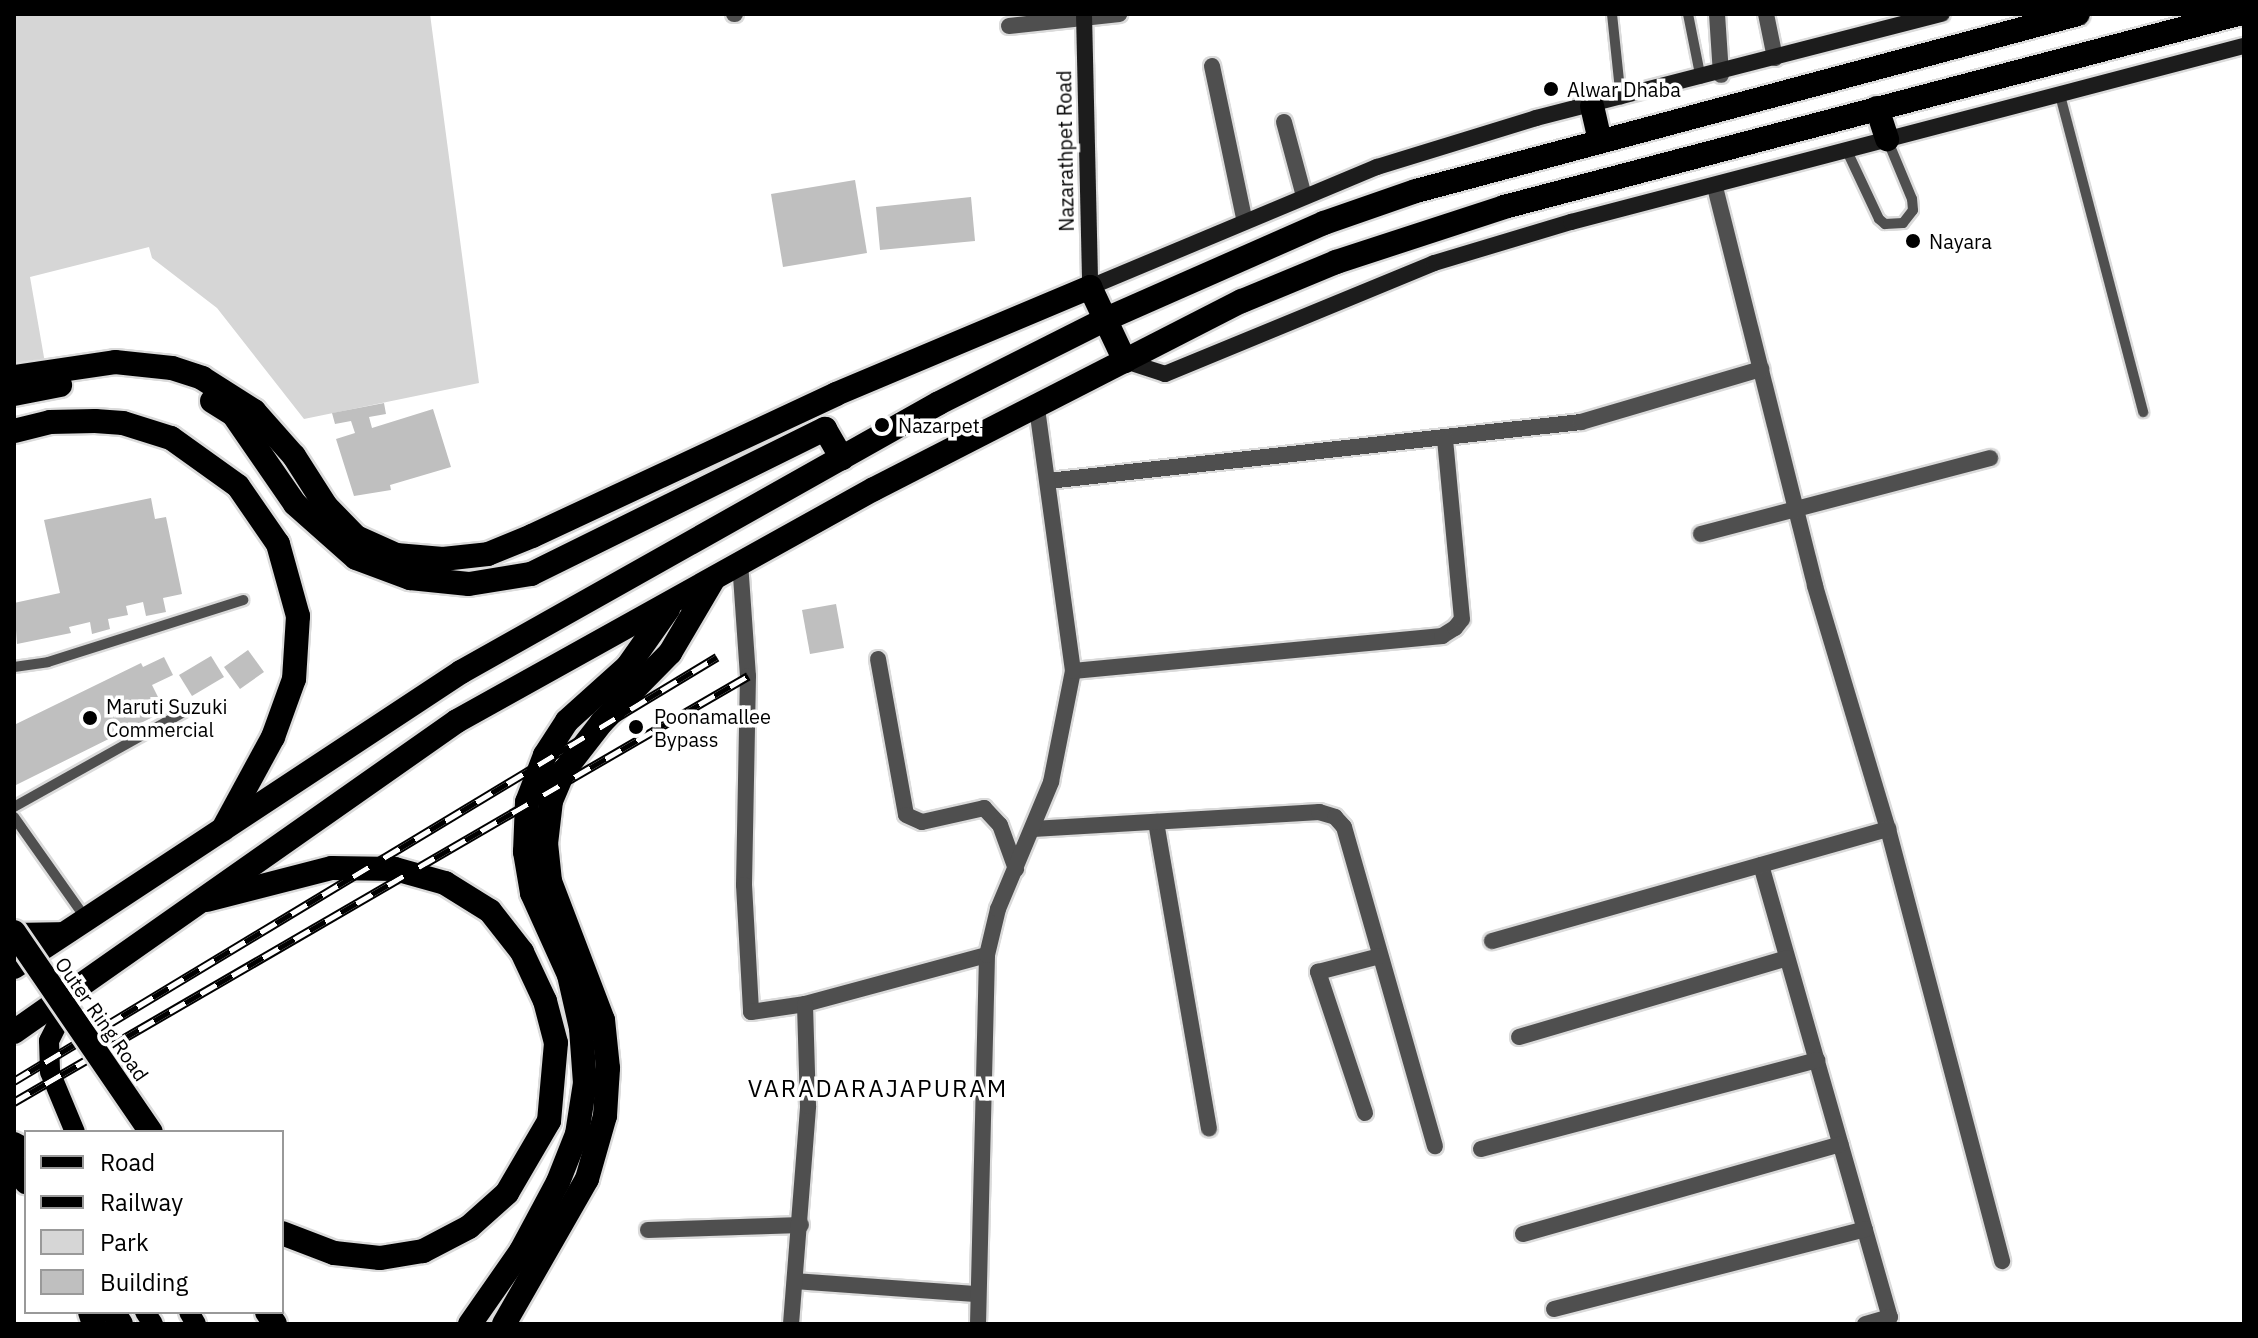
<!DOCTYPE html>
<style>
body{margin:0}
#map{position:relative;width:2258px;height:1338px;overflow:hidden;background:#fff;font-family:"IBM Plex Sans",sans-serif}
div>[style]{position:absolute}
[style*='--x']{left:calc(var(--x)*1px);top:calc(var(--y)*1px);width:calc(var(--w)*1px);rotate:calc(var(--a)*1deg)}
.green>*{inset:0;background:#d6d6d6}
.building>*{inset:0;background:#bfbfbf}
.roads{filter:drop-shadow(2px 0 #dbdbdb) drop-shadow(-2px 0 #dbdbdb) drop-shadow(0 2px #dbdbdb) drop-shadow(0 -2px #dbdbdb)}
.lane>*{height:10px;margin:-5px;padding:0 5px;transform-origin:5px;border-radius:5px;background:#4f4f4f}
.street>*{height:16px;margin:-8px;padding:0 8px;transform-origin:8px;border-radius:8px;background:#4f4f4f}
.secondary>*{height:16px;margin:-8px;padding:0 8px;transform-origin:8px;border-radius:8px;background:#1c1c1c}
.primary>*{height:20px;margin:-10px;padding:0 10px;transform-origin:10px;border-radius:10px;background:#000}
.highway>*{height:24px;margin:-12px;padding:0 12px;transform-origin:12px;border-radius:12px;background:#000}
.rail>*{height:9px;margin-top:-4.5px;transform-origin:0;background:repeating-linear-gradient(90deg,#fff 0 18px,#000 0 36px);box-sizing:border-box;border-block:2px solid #000}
.bridges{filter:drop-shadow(2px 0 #dbdbdb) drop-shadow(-2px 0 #dbdbdb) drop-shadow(0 2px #dbdbdb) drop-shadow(0 -2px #dbdbdb)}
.highway-bridge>*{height:24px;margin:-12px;padding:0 12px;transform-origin:12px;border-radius:12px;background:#000}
.dots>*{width:22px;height:22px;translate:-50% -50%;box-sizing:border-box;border:4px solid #fff;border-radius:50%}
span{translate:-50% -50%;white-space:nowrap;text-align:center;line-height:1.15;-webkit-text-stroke:7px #fff;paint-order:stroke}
.poi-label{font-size:20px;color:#000}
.left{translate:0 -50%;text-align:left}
.street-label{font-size:20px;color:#000}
.quarter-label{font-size:24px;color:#000;letter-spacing:2px}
.frame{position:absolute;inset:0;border:16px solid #000;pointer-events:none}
.legend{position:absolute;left:24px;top:1130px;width:260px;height:184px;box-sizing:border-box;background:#fff;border:2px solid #999;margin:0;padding:10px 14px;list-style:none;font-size:24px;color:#000}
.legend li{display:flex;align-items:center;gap:16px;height:40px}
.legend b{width:40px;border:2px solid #999}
</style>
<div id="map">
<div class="green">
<i style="clip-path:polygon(14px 14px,430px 14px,479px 383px,304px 419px,217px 308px,152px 258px,149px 247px,30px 277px,45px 363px,14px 369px)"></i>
</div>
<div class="building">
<i style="clip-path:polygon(855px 180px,867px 253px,783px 267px,771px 194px)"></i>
<i style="clip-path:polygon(971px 197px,975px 241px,880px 250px,876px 207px)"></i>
<i style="clip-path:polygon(384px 403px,386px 414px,369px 417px,372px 428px,433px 409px,451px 467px,390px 485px,391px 490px,354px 496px,336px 439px,355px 433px,351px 421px,335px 424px,332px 413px)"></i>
<i style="clip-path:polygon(151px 498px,155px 519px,166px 517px,182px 594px,163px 598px,166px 612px,146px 616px,143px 602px,126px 606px,128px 615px,108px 619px,110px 629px,92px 634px,90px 622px,69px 627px,71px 633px,17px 644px,14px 603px,60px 593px,44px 520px)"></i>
<i style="clip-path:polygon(836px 604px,844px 648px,810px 654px,802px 610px)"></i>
<i style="clip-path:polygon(248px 650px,264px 672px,240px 689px,224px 667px)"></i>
<i style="clip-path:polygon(211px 656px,224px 677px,192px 696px,179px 675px)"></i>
<i style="clip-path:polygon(164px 657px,173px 675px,152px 685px,165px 711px,14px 786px,14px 725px,141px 663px,143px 667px)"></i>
</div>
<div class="roads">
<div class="lane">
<i style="--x:1612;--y:14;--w:86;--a:84"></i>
<i style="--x:1688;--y:14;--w:66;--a:78.7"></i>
<i style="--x:2060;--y:95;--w:328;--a:75.3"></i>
<i style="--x:1847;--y:151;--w:75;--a:64.8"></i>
<i style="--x:1879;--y:219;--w:8;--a:40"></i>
<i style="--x:1885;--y:224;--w:18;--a:-3"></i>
<i style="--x:1903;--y:223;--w:16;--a:-52"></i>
<i style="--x:1913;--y:210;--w:11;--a:-95"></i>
<i style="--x:1912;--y:199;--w:65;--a:-112.6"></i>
<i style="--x:14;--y:667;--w:34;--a:-8"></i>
<i style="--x:48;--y:662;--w:205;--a:-17.6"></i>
<i style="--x:14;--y:807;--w:197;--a:-29.2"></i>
<i style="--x:14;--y:817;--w:126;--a:54.7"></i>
</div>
<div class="street">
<i style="--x:734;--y:14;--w:1;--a:0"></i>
<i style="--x:1717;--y:14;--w:61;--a:86.2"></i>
<i style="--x:1766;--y:14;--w:45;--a:78.4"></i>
<i style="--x:1009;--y:26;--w:111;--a:-6.2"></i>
<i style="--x:1212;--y:66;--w:159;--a:78.1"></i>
<i style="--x:1284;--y:122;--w:77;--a:74.9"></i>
<i style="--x:1715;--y:187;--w:411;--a:75.9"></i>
<i style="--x:1815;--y:586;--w:254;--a:73.3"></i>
<i style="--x:1888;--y:829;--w:447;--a:75.2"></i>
<i style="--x:1048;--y:481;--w:536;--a:-6.32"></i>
<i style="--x:1581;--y:422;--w:188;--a:-16.4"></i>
<i style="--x:1701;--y:534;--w:299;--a:-14.7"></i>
<i style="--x:740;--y:562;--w:114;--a:86"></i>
<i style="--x:748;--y:676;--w:209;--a:91.1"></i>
<i style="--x:744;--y:885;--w:127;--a:86.8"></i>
<i style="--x:751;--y:1012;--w:55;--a:-8.4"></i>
<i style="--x:805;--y:1004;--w:188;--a:-15.1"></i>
<i style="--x:878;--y:659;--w:158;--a:79.8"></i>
<i style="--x:906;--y:815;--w:17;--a:24"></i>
<i style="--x:922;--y:822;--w:64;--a:-12.7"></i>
<i style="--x:984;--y:808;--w:23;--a:47"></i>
<i style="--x:1000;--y:825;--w:47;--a:70"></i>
<i style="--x:1073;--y:671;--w:371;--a:-5.4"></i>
<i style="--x:1442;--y:636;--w:15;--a:-32"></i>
<i style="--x:1455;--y:628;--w:11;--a:-52"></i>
<i style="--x:1462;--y:619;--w:181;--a:-95.4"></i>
<i style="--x:1156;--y:822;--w:311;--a:80.2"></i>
<i style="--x:1033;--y:829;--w:287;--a:-3.4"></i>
<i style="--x:1319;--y:812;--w:17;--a:17"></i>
<i style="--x:1335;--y:817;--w:13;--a:48"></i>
<i style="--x:1344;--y:827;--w:332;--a:74.1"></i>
<i style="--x:1761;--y:865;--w:470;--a:74.1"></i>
<i style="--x:1890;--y:1317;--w:26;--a:164"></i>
<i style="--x:1492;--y:941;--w:412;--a:-15.8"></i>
<i style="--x:1519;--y:1037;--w:279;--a:-16.4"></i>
<i style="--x:1365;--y:1113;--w:149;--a:-108.4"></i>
<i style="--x:1318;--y:972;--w:64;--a:-14.5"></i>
<i style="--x:1481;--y:1149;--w:348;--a:-14.8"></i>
<i style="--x:648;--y:1230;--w:153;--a:-1.9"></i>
<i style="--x:1523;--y:1234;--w:330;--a:-15.8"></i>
<i style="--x:795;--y:1281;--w:183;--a:4.1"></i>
<i style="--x:1554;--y:1309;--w:321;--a:-14.4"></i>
<i style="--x:791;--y:1324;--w:219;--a:-85.5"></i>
<i style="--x:808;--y:1106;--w:102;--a:-91.7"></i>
<i style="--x:978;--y:1324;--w:369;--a:-88.6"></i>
<i style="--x:987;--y:955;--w:47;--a:-76.6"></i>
<i style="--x:998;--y:909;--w:138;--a:-67.3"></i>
<i style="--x:1051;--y:782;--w:113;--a:-78.8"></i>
<i style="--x:1073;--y:671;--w:266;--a:-97.8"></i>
</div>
<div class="secondary">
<i style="--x:1084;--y:14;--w:273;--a:88.7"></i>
<i style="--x:1090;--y:287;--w:311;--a:-22.7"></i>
<i style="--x:1377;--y:167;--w:166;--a:-17.1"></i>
<i style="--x:1536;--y:118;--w:419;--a:-14.4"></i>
<i style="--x:1125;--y:361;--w:42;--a:18"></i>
<i style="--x:1165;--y:374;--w:291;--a:-22.4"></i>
<i style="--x:1434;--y:263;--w:143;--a:-16.7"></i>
<i style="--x:1571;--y:222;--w:696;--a:-14.66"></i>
</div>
<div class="primary">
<i style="--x:14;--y:933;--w:56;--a:-1"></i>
<i style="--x:72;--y:995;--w:51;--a:116.6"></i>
<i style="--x:49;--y:1041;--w:31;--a:88"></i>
<i style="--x:50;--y:1072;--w:65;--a:67.4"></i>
<i style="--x:14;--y:1142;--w:13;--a:27"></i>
<i style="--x:145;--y:1312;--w:14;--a:56"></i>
<i style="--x:189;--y:1312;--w:14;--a:60"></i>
</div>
<div class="highway">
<i style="--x:1592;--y:106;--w:35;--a:77"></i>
<i style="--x:1877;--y:108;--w:33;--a:72"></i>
<i style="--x:14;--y:377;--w:102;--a:-8.4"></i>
<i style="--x:115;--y:362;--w:57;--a:6"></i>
<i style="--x:172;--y:368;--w:32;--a:18"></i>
<i style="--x:202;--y:378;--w:62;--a:32.4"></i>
<i style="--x:254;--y:411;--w:60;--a:48.4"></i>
<i style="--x:294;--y:456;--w:59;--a:57.4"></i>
<i style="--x:326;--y:506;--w:43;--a:45.9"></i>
<i style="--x:356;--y:537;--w:44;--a:24.2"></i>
<i style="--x:396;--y:555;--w:47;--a:4.9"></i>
<i style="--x:443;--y:559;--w:45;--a:-6.3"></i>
<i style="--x:488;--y:554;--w:48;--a:-22.2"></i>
<i style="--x:532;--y:536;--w:336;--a:-25"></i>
<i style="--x:836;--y:394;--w:276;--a:-22.8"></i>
<i style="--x:1090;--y:287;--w:82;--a:64.7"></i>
<i style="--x:14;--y:394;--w:47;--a:-11.1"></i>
<i style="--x:212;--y:401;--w:25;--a:32"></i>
<i style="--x:233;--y:414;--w:109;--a:55.4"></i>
<i style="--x:295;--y:504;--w:81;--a:41.5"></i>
<i style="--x:356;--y:558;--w:58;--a:20.3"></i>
<i style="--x:410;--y:578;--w:59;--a:5.8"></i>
<i style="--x:469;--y:584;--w:63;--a:-9.2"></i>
<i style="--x:531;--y:574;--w:328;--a:-26.3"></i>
<i style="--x:825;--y:429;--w:34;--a:60"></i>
<i style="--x:14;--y:431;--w:37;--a:-14"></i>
<i style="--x:50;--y:422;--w:45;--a:-1.3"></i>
<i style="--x:95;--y:421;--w:28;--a:4"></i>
<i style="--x:123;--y:423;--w:50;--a:17.4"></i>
<i style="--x:171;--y:438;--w:82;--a:35.6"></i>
<i style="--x:238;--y:486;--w:70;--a:55.4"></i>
<i style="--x:278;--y:544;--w:75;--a:74.5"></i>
<i style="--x:298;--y:616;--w:63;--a:93.6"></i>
<i style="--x:294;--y:679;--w:62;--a:109.9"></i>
<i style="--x:273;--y:737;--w:105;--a:118.5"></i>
<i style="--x:207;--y:900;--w:129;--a:-14.4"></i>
<i style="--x:332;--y:868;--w:63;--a:0.9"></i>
<i style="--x:395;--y:869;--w:52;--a:15.6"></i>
<i style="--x:445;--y:883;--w:53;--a:31.9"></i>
<i style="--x:490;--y:911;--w:52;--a:52"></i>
<i style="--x:522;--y:952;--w:54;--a:64.9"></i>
<i style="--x:545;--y:1001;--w:43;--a:75.3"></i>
<i style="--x:556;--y:1043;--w:78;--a:95.1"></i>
<i style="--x:549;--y:1121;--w:83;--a:120.3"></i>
<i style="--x:507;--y:1193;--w:51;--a:138.2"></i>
<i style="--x:469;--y:1227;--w:52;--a:152.4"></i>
<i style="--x:423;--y:1251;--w:44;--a:170.8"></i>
<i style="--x:380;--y:1258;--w:46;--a:-173.8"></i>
<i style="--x:334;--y:1253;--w:56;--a:-159"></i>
<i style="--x:14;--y:967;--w:536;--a:-33.42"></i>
<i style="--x:461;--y:672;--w:548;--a:-29.37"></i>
<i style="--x:939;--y:403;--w:185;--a:-26.7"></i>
<i style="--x:1104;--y:320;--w:240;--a:-23.8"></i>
<i style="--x:1324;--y:223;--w:97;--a:-19.2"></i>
<i style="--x:1416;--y:191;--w:685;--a:-14.97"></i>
<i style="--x:14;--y:1032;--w:541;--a:-35.07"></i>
<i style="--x:457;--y:721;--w:477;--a:-29.1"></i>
<i style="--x:874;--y:489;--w:413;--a:-27.1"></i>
<i style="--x:1242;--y:301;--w:102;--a:-22.5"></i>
<i style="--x:1336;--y:262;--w:177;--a:-18.1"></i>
<i style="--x:1504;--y:207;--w:759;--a:-14.73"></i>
<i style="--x:14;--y:1164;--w:22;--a:56"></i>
<i style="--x:90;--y:1312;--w:13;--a:72"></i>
<i style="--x:113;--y:1312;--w:14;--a:56"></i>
<i style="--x:267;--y:1312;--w:14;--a:56"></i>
<i style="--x:470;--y:1324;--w:89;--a:-55.1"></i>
<i style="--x:521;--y:1251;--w:78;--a:-61.8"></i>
<i style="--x:558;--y:1182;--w:52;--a:-68.4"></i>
<i style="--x:577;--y:1134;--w:52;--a:-81.1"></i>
<i style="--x:585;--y:1083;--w:55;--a:-94.2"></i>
<i style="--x:581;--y:1028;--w:54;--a:-102.8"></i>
<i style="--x:569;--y:975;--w:90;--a:-114.3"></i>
<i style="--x:532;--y:893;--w:42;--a:-99.7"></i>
<i style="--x:525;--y:852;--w:50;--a:-87.7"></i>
<i style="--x:527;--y:802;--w:50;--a:-69"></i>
<i style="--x:545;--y:755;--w:40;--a:-57.1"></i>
<i style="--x:567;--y:721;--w:82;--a:-42"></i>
<i style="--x:628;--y:666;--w:70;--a:-54.9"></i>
<i style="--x:504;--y:1324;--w:167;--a:-60.2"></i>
<i style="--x:587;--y:1179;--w:66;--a:-74.1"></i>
<i style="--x:605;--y:1116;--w:48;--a:-86.4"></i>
<i style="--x:608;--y:1068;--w:48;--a:-95.9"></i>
<i style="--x:603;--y:1020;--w:149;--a:-110.9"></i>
<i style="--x:550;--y:881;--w:37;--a:-96"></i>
<i style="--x:546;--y:844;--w:43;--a:-83.4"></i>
<i style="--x:551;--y:801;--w:33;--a:-67"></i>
<i style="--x:564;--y:771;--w:62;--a:-52.2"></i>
<i style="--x:602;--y:722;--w:97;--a:-45.4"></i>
<i style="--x:670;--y:653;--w:85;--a:-59.5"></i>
</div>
</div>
<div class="rail">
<i style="--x:14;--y:1081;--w:821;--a:-31.1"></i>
<i style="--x:14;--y:1102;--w:849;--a:-30.13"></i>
</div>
<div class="bridges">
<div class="highway-bridge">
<i style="--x:14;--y:932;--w:242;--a:55.6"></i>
</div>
</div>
<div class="dots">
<i style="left:1551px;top:89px;background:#000"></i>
<i style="left:1913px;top:241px;background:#000"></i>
<i style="left:882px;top:425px;background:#000"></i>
<i style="left:90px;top:718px;background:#000"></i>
<i style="left:636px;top:727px;background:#000"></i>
</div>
<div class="poi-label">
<span class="left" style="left:1567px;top:89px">Alwar Dhaba</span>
<span class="left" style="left:1929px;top:241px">Nayara</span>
<span class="left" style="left:898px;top:425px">Nazarpet</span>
<span class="left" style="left:106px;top:718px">Maruti Suzuki<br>Commercial</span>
<span class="left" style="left:654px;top:728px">Poonamallee<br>Bypass</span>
</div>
<div class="street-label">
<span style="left:1065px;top:151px;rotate:-91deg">Nazarathpet Road</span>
<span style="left:102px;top:1019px;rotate:55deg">Outer Ring Road</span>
</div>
<div class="quarter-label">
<span style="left:878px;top:1089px">VARADARAJAPURAM</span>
</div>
<div class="frame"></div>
<ul class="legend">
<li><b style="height:10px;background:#000"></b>Road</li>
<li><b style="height:10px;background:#000"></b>Railway</li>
<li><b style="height:22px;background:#d6d6d6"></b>Park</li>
<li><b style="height:22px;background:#bfbfbf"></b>Building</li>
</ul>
</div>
